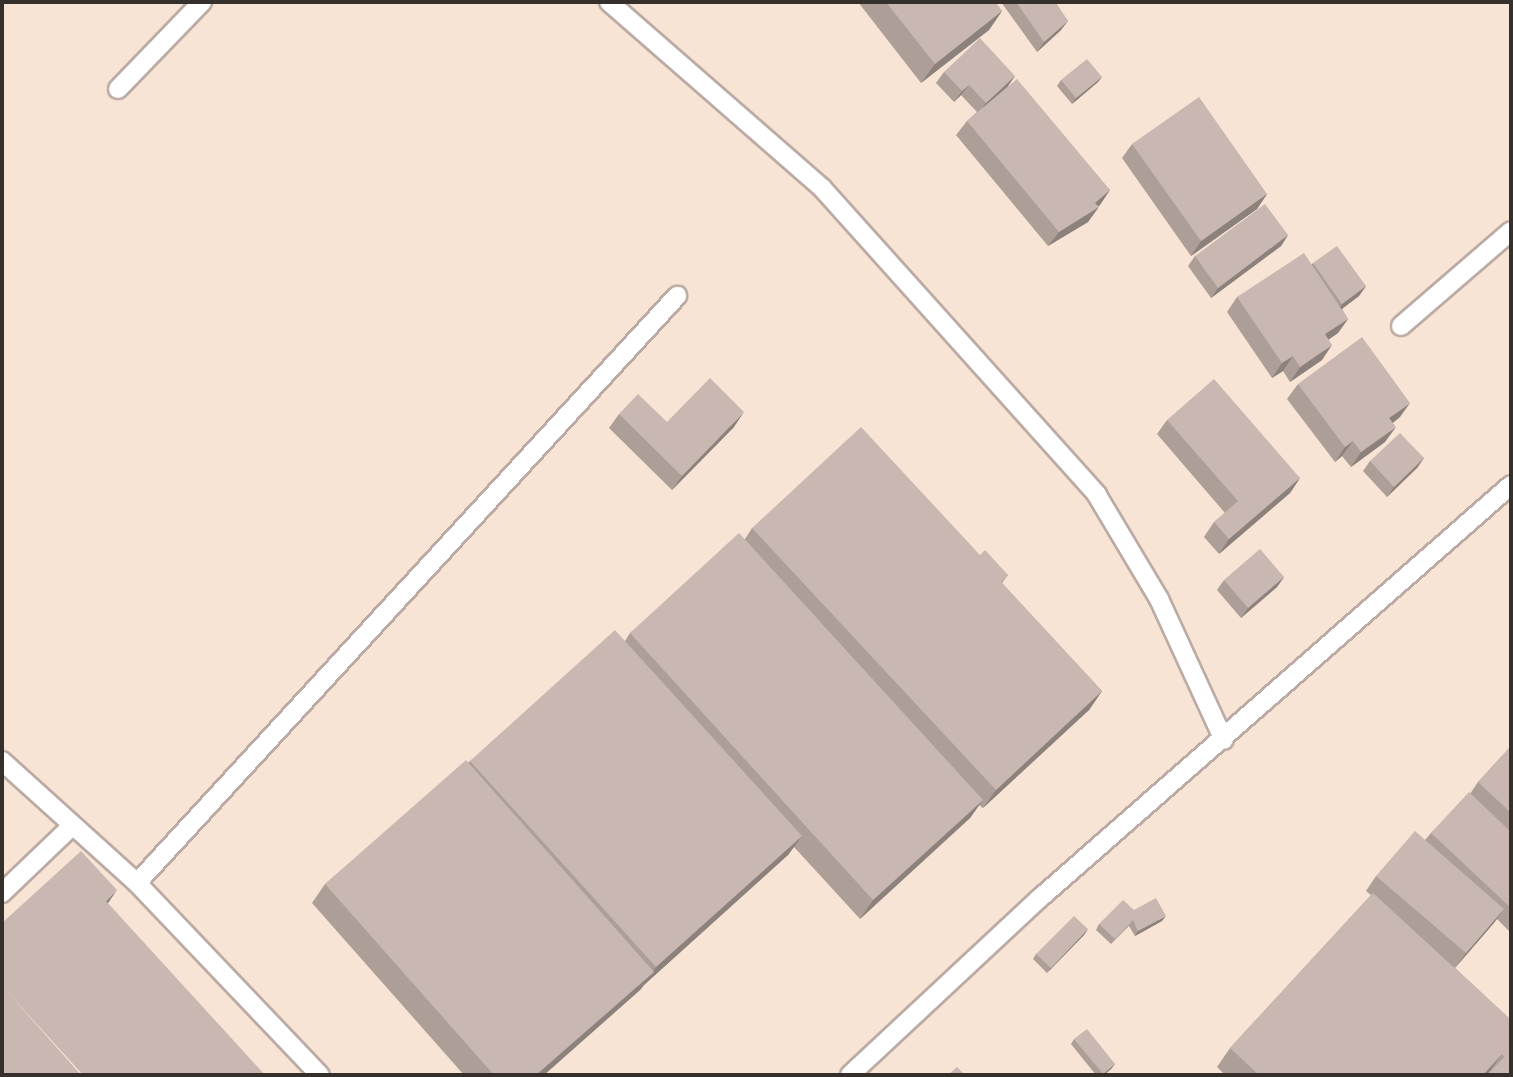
<!DOCTYPE html>
<style>
body{margin:0}
#map{position:relative;width:1513px;height:1077px;overflow:hidden;background:#fdefe9;font-family:"Golos Text",sans-serif}
div>[style]{position:absolute}
[style*='--x']{left:calc(var(--x)*1px);top:calc(var(--y)*1px);width:calc(var(--w)*1px);rotate:calc(var(--a)*1deg)}
.industrial>*{inset:0;background:#f8e4d5}
.roads{filter:drop-shadow(2px 0 #bbaba4) drop-shadow(-2px 0 #bbaba4) drop-shadow(0 2px #bbaba4) drop-shadow(0 -2px #bbaba4)}
.service>*{height:18px;margin:-9px;padding:0 9px;transform-origin:9px;border-radius:9px;background:#fff}
.wall>*{inset:0;background:#ad9e98}
.shaded-wall>*{inset:0;background:#8d817c}
.building>*{inset:0;background:#c9b8b1}
span{translate:-50% -50%;white-space:nowrap;text-align:center;line-height:1.15;-webkit-text-stroke:5px #fff;paint-order:stroke}
.frame{position:absolute;inset:0;border:4px solid #36302d;pointer-events:none}
</style>
<div id="map">
<div class="industrial">
<i style="clip-path:polygon(2px 2px,1511px 2px,1511px 1075px,2px 1075px)"></i>
</div>
<div class="roads">
<div class="service">
<i style="--x:609;--y:2;--w:283;--a:41.1"></i>
<i style="--x:822;--y:188;--w:412;--a:48.1"></i>
<i style="--x:1097;--y:495;--w:121;--a:59.2"></i>
<i style="--x:1159;--y:599;--w:155;--a:65.3"></i>
<i style="--x:118;--y:89;--w:121;--a:-46"></i>
<i style="--x:1401;--y:326;--w:145;--a:-40.8"></i>
<i style="--x:2;--y:761;--w:182;--a:42.1"></i>
<i style="--x:137;--y:883;--w:265;--a:46.4"></i>
<i style="--x:137;--y:883;--w:798;--a:-47.39"></i>
<i style="--x:2;--y:893;--w:98;--a:-43.8"></i>
<i style="--x:850;--y:1075;--w:260;--a:-43"></i>
<i style="--x:1040;--y:898;--w:626;--a:-41.25"></i>
</div>
</div>
<div class="wall">
<i style="clip-path:polygon(858px 2px,995px 2px,1002px 11px,989px 30px,921px 83px)"></i>
<i style="clip-path:polygon(1001px 2px,1055px 2px,1068px 21px,1060px 31px,1037px 52px)"></i>
<i style="clip-path:polygon(944px 72px,1015px 76px,1008px 86px,1110px 190px,1088px 222px,1048px 246px,956px 135px,967px 121px,977px 112px,961px 95px,954px 102px,936px 83px)"></i>
<i style="clip-path:polygon(1102px 77px,1098px 82px,1072px 104px,1057px 86px,1061px 80px)"></i>
<i style="clip-path:polygon(1132px 144px,1267px 194px,1257px 209px,1191px 256px,1122px 158px)"></i>
<i style="clip-path:polygon(1288px 235px,1281px 246px,1211px 298px,1188px 266px,1195px 256px)"></i>
<i style="clip-path:polygon(1313px 263px,1366px 286px,1359px 296px,1342px 309px,1348px 319px,1338px 333px,1328px 340px,1322px 360px,1290px 382px,1283px 371px,1272px 378px,1227px 312px,1237px 297px,1312px 264px)"></i>
<i style="clip-path:polygon(1298px 384px,1400px 417px,1393px 423px,1385px 442px,1351px 467px,1342px 456px,1335px 462px,1287px 399px)"></i>
<i style="clip-path:polygon(619px 414px,667px 422px,734px 427px,672px 490px,609px 428px)"></i>
<i style="clip-path:polygon(1167px 420px,1300px 478px,1290px 493px,1219px 554px,1204px 537px,1214px 522px,1225px 513px,1157px 434px)"></i>
<i style="clip-path:polygon(1424px 458px,1417px 468px,1387px 497px,1363px 471px,1370px 461px)"></i>
<i style="clip-path:polygon(752px 528px,980px 555px,1008px 575px,1002px 583px,1102px 691px,1089px 710px,983px 808px,979px 805px,970px 818px,860px 919px,794px 847px,788px 855px,644px 985px,640px 990px,544px 1075px,464px 1075px,312px 903px,325px 884px,470px 761px,625px 641px,630px 633px,745px 539px)"></i>
<i style="clip-path:polygon(1284px 577px,1277px 587px,1241px 618px,1217px 590px,1224px 580px)"></i>
<i style="clip-path:polygon(1511px 746px,1511px 933px,1497px 919px,1455px 968px,1511px 1020px,1511px 1075px,1225px 1075px,1217px 1067px,1230px 1048px,1371px 895px,1366px 891px,1376px 876px,1425px 840px,1431px 833px,1470px 794px,1478px 782px)"></i>
<i style="clip-path:polygon(1134px 910px,1162px 921px,1135px 936px,1129px 926px,1111px 944px,1096px 930px,1099px 924px)"></i>
<i style="clip-path:polygon(1088px 929px,1084px 935px,1047px 973px,1033px 959px,1036px 954px)"></i>
<i style="clip-path:polygon(1074px 1039px,1115px 1064px,1111px 1069px,1104px 1075px,1096px 1075px,1071px 1044px)"></i>
</div>
<div class="shaded-wall">
<i style="clip-path:polygon(1002px 11px,989px 30px,921px 83px,935px 64px)"></i>
<i style="clip-path:polygon(1068px 21px,1060px 31px,1037px 52px,1044px 42px)"></i>
<i style="clip-path:polygon(1015px 76px,1008px 86px,979px 113px,986px 103px)"></i>
<i style="clip-path:polygon(1102px 77px,1098px 82px,1072px 104px,1076px 98px)"></i>
<i style="clip-path:polygon(969px 85px,961px 95px,954px 102px,962px 91px)"></i>
<i style="clip-path:polygon(1110px 190px,1100px 205px,1092px 211px,1099px 207px,1088px 222px,1048px 246px,1059px 232px)"></i>
<i style="clip-path:polygon(1267px 194px,1257px 209px,1191px 256px,1201px 241px)"></i>
<i style="clip-path:polygon(1288px 235px,1281px 246px,1211px 298px,1218px 288px)"></i>
<i style="clip-path:polygon(1366px 286px,1359px 296px,1335px 314px,1342px 304px)"></i>
<i style="clip-path:polygon(1348px 319px,1338px 333px,1315px 349px,1325px 334px)"></i>
<i style="clip-path:polygon(1332px 345px,1322px 360px,1290px 382px,1300px 367px)"></i>
<i style="clip-path:polygon(1293px 356px,1283px 371px,1272px 378px,1282px 363px)"></i>
<i style="clip-path:polygon(1410px 403px,1400px 417px,1379px 433px,1389px 418px)"></i>
<i style="clip-path:polygon(744px 412px,734px 427px,672px 490px,682px 476px)"></i>
<i style="clip-path:polygon(1396px 427px,1385px 442px,1351px 467px,1361px 452px)"></i>
<i style="clip-path:polygon(1353px 441px,1342px 456px,1335px 462px,1345px 447px)"></i>
<i style="clip-path:polygon(1424px 458px,1417px 468px,1387px 497px,1394px 487px)"></i>
<i style="clip-path:polygon(1300px 478px,1290px 493px,1219px 554px,1229px 539px)"></i>
<i style="clip-path:polygon(1284px 577px,1277px 587px,1241px 618px,1248px 608px)"></i>
<i style="clip-path:polygon(1102px 691px,1089px 710px,983px 808px,996px 790px)"></i>
<i style="clip-path:polygon(983px 800px,970px 818px,860px 919px,873px 900px)"></i>
<i style="clip-path:polygon(802px 836px,788px 855px,644px 985px,640px 990px,544px 1075px,536px 1075px,652px 973px,656px 967px)"></i>
<i style="clip-path:polygon(117px 890px,104px 909px,106px 901px)"></i>
<i style="clip-path:polygon(1504px 909px,1494px 923px,1455px 968px,1466px 953px)"></i>
<i style="clip-path:polygon(1166px 916px,1162px 921px,1135px 936px,1138px 931px)"></i>
<i style="clip-path:polygon(1088px 929px,1084px 935px,1047px 973px,1051px 968px)"></i>
<i style="clip-path:polygon(1502px 1054px,1487px 1075px,1483px 1075px)"></i>
<i style="clip-path:polygon(1115px 1064px,1111px 1069px,1104px 1075px,1102px 1075px)"></i>
</div>
<div class="building">
<i style="clip-path:polygon(886px 2px,995px 2px,1002px 11px,935px 64px)"></i>
<i style="clip-path:polygon(1016px 2px,1055px 2px,1068px 21px,1044px 42px)"></i>
<i style="clip-path:polygon(980px 38px,1015px 76px,986px 103px,969px 85px,962px 91px,944px 72px)"></i>
<i style="clip-path:polygon(1087px 59px,1102px 77px,1076px 98px,1061px 80px)"></i>
<i style="clip-path:polygon(1017px 79px,1110px 190px,1095px 203px,1099px 207px,1059px 232px,967px 121px)"></i>
<i style="clip-path:polygon(1199px 97px,1267px 194px,1201px 241px,1132px 144px)"></i>
<i style="clip-path:polygon(1265px 204px,1288px 235px,1218px 288px,1195px 256px)"></i>
<i style="clip-path:polygon(1337px 246px,1366px 286px,1342px 304px,1313px 263px)"></i>
<i style="clip-path:polygon(1304px 253px,1348px 319px,1325px 334px,1332px 345px,1300px 367px,1293px 356px,1282px 363px,1237px 297px)"></i>
<i style="clip-path:polygon(1362px 337px,1410px 403px,1389px 418px,1396px 427px,1361px 452px,1353px 441px,1345px 447px,1298px 384px)"></i>
<i style="clip-path:polygon(710px 378px,744px 412px,682px 476px,619px 414px,638px 394px,667px 422px)"></i>
<i style="clip-path:polygon(1214px 379px,1300px 478px,1229px 539px,1214px 522px,1238px 501px,1167px 420px)"></i>
<i style="clip-path:polygon(861px 427px,980px 555px,985px 550px,1008px 575px,1001px 582px,1102px 691px,996px 790px,752px 528px)"></i>
<i style="clip-path:polygon(1400px 433px,1424px 458px,1394px 487px,1370px 461px)"></i>
<i style="clip-path:polygon(739px 533px,983px 800px,873px 900px,630px 633px)"></i>
<i style="clip-path:polygon(1260px 549px,1284px 577px,1248px 608px,1224px 580px)"></i>
<i style="clip-path:polygon(615px 630px,802px 836px,656px 967px,470px 761px)"></i>
<i style="clip-path:polygon(1511px 746px,1511px 813px,1478px 782px)"></i>
<i style="clip-path:polygon(466px 760px,654px 972px,536px 1075px,494px 1075px,325px 884px)"></i>
<i style="clip-path:polygon(1469px 792px,1511px 832px,1511px 908px,1431px 833px)"></i>
<i style="clip-path:polygon(1415px 831px,1504px 909px,1466px 953px,1376px 876px)"></i>
<i style="clip-path:polygon(81px 851px,117px 890px,106px 901px,265px 1075px,83px 1075px,5px 989px,81px 1075px,2px 1075px,2px 923px)"></i>
<i style="clip-path:polygon(1373px 893px,1511px 1020px,1511px 1044px,1483px 1075px,1259px 1075px,1230px 1048px)"></i>
<i style="clip-path:polygon(1156px 898px,1166px 916px,1138px 931px,1133px 920px,1115px 939px,1099px 924px,1123px 900px,1134px 910px)"></i>
<i style="clip-path:polygon(1074px 916px,1088px 929px,1051px 968px,1036px 954px)"></i>
<i style="clip-path:polygon(1087px 1029px,1115px 1064px,1103px 1074px,1074px 1039px)"></i>
<i style="clip-path:polygon(1511px 1044px,1511px 1050px,1505px 1057px,1502px 1054px)"></i>
<i style="clip-path:polygon(1511px 1050px,1511px 1075px,1487px 1075px)"></i>
<i style="clip-path:polygon(957px 1067px,965px 1075px,948px 1075px)"></i>
</div>
<div class="frame"></div>
</div>
